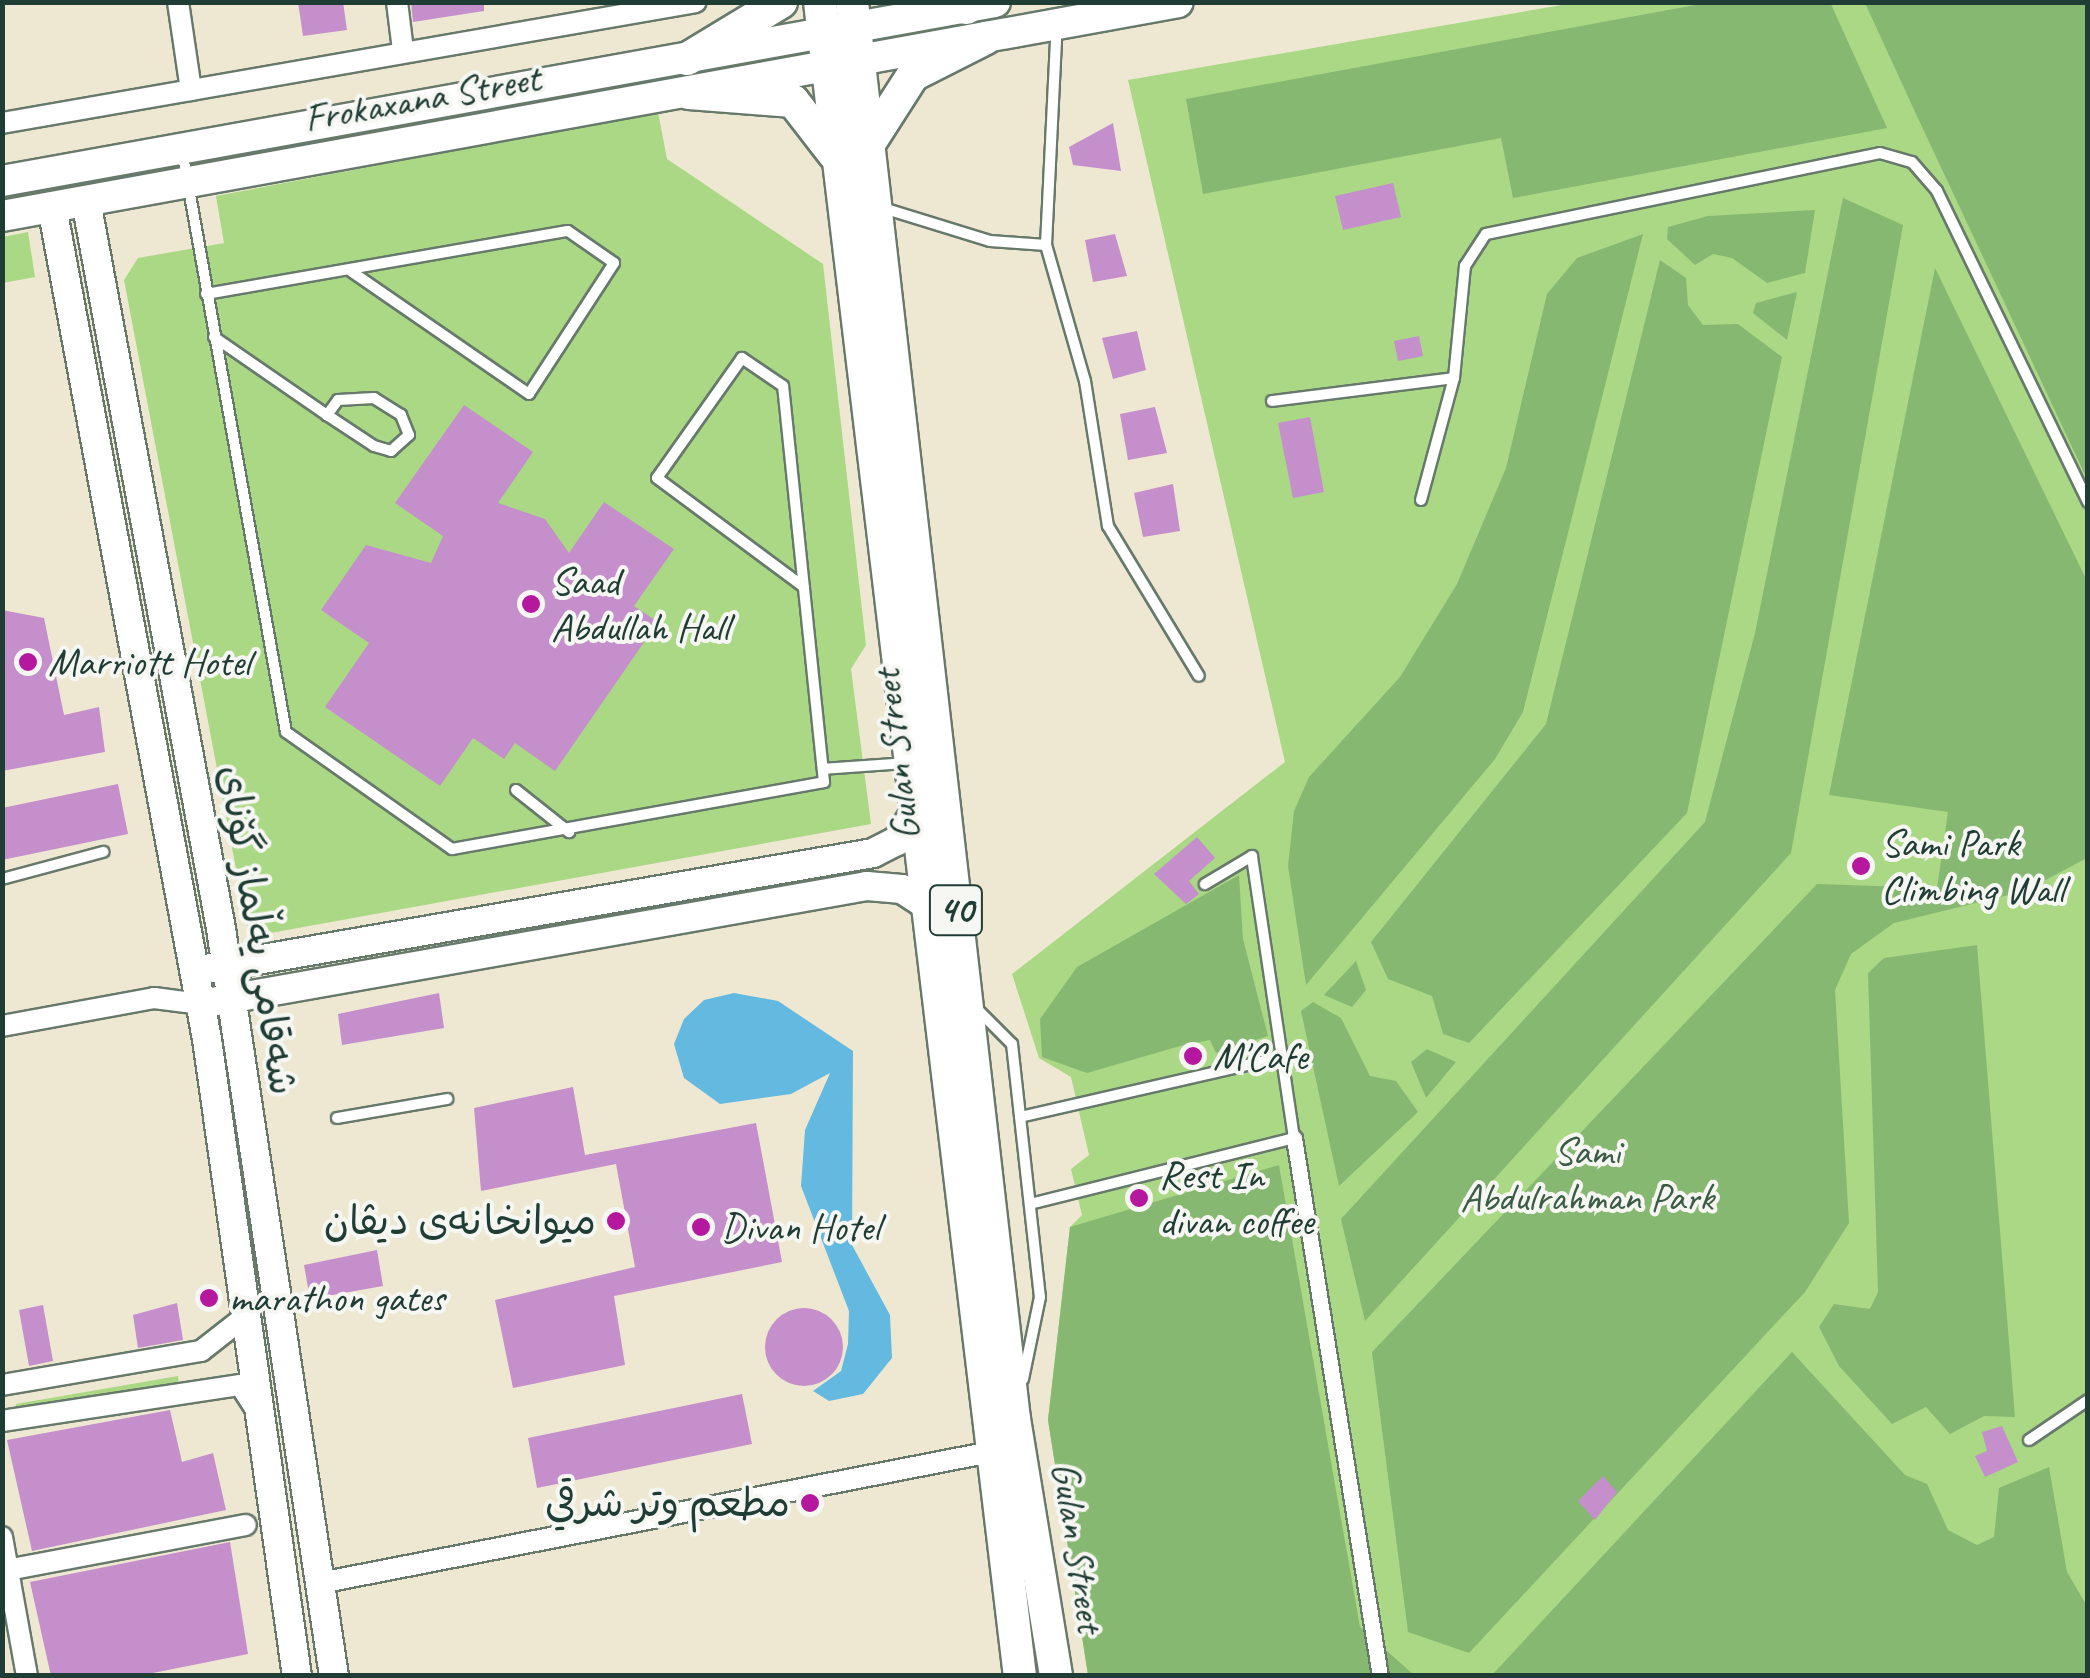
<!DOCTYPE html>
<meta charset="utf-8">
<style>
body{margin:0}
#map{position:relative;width:2090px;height:1678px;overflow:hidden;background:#eee8d2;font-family:Caveat,"Playpen Sans Arabic",sans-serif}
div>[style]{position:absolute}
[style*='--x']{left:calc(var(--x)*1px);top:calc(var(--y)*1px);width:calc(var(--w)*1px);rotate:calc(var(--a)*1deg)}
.green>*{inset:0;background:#aad885}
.forest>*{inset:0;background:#87b872}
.water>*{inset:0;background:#64b9e1}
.building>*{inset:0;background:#c48fcb}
.round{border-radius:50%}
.roads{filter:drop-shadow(2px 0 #67796b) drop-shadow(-2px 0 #67796b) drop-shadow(0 2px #67796b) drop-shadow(0 -2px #67796b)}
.service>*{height:10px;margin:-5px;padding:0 5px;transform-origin:5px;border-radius:5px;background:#fff}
.pedestrian>*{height:15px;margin:-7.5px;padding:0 7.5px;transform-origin:7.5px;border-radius:7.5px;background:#fff}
.minor>*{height:20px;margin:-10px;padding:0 10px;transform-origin:10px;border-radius:10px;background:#fff}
.tertiary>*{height:28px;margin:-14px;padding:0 14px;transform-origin:14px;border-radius:14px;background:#fff}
.secondary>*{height:30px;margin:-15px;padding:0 15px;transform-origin:15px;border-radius:15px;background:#fff}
.primary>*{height:32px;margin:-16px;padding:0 16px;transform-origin:16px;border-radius:16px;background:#fff}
.dots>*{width:28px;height:28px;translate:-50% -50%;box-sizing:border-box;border:5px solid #f6f6f2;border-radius:50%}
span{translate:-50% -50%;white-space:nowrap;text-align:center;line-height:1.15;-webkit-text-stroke:8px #f6f6f2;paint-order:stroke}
.shield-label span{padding:2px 8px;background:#f6f6f2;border:2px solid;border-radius:8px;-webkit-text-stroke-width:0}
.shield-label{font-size:38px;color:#1f3d34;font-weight:700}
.street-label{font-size:40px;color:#1f3d34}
.poi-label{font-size:40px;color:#1f3d34}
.left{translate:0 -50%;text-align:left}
.right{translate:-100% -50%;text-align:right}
.park-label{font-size:40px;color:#3b5c44}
.frame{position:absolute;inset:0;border:5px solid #1f3d34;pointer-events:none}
</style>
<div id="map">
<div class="green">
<i style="clip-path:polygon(1573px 3px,2087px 3px,2087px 1675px,1088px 1675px,1048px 1420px,1070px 1227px,1082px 1215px,1071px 1169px,1089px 1155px,1071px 1077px,1039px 1058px,1012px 974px,1285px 762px,1128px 80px)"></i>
<i style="clip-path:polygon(658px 112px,667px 159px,823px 264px,866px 645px,851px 669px,871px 824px,249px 937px,124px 280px,138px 258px,224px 243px,216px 196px)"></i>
<i style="clip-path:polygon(28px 232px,35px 277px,3px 283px,3px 237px)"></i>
<i style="clip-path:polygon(178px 1376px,179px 1384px,15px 1412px,16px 1404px)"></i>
</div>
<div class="forest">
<i style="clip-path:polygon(1830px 2px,1887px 128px,1513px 198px,1501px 138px,1203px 194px,1186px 99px,1706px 3px)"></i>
<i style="clip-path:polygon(1865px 3px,2087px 3px,2087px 479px,1916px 114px)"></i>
<i style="clip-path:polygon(1843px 198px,1903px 225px,1791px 853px,1365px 1321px,1341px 1219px,1705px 822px,1755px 633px)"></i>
<i style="clip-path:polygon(1815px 210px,1805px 273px,1767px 283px,1732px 258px,1713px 254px,1695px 265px,1667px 239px,1668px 227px,1708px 216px)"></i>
<i style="clip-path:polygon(1643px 234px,1523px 712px,1495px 759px,1306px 985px,1288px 866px,1294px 811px,1309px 777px,1400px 677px,1457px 584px,1506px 468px,1547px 294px,1577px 258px)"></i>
<i style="clip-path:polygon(1660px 260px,1686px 278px,1688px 305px,1703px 325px,1738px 324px,1782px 357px,1687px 813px,1469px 1043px,1443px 1034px,1432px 996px,1388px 979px,1371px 942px,1546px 724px)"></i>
<i style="clip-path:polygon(1935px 268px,2087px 581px,2087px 858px,2025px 891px,1894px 923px,1851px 954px,1835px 990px,1849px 1223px,1805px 1292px,1469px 1653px,1408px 1632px,1372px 1352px,1817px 884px,1937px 888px,1948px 812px,1829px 795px)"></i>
<i style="clip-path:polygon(1797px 292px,1787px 340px,1753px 313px,1756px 303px)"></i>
<i style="clip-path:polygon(1239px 875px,1243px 939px,1268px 1036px,1216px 1053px,1210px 1040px,1180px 1046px,1087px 1073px,1042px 1057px,1040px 1019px,1077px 967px)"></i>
<i style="clip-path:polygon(1977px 945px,2015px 1417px,1984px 1416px,1950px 1434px,1926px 1407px,1892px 1424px,1839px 1366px,1819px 1327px,1834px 1304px,1870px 1309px,1878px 1292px,1868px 973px,1884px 958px)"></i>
<i style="clip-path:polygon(1356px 961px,1366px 990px,1352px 1007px,1324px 995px)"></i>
<i style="clip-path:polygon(1313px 1002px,1341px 1018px,1370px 1076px,1396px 1081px,1418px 1112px,1339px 1186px,1301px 1011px)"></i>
<i style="clip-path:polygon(1427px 1049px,1456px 1062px,1426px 1098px,1411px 1062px)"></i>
<i style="clip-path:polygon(1279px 1165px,1360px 1627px,1414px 1675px,1088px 1675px,1048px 1420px,1070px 1227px)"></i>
<i style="clip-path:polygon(1792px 1352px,1905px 1475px,1927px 1484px,1948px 1530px,1977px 1545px,1994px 1537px,1999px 1488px,2049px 1467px,2067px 1572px,2087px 1606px,2087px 1675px,1492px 1675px)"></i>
</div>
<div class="water">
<i style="clip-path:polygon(734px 993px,778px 1001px,853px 1051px,852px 1245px,890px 1315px,892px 1358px,863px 1394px,829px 1401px,813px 1391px,841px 1371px,848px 1344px,849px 1311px,801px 1186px,805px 1130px,830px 1073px,791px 1094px,720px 1104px,684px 1078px,674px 1044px,684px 1019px,704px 1000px)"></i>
</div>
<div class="building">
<i style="clip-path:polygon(298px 2px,343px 2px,347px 30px,303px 36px)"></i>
<i style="clip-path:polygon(411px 2px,484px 2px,484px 11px,413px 22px)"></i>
<i style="clip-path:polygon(1113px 123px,1121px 171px,1073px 165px,1069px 147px)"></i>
<i style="clip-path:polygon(1393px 183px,1401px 217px,1343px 230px,1335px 196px)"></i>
<i style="clip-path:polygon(1115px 234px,1127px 276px,1093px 282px,1085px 240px)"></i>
<i style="clip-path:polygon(1137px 331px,1146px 370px,1113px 379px,1102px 338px)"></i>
<i style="clip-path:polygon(1419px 336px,1423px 356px,1398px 361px,1394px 341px)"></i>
<i style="clip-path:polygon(464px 405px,533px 452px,498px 503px,545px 519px,569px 553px,604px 502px,674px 549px,634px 606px,658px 622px,555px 771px,515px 743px,504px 759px,473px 738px,440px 786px,325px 707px,369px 643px,321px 610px,366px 545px,431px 563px,443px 536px,395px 503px)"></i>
<i style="clip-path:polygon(1155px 407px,1167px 453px,1128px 460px,1120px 414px)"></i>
<i style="clip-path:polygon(1310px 417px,1324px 492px,1293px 498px,1278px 423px)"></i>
<i style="clip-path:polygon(1173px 484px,1180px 531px,1143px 537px,1134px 493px)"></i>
<i style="clip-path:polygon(2px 610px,44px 618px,64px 715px,99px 707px,105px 752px,2px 771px)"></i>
<i style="clip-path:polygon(118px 784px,128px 834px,2px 860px,2px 808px)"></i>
<i style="clip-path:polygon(1197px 837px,1215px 858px,1189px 881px,1199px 894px,1186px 904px,1154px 874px)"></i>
<i style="clip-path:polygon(439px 993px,444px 1028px,342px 1045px,338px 1014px)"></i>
<i style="clip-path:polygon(573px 1087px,585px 1155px,756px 1123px,782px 1262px,614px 1296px,625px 1365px,513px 1388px,495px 1300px,635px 1267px,616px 1164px,481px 1191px,474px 1108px)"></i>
<i style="clip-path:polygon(377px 1250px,383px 1286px,310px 1299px,304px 1265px)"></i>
<i style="clip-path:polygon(177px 1303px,183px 1340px,138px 1348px,133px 1315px)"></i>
<i style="clip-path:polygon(43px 1305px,53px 1361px,29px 1366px,19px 1310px)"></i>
<i class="round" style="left:765px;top:1308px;width:78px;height:78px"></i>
<i style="clip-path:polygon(742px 1394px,752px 1444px,537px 1488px,528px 1438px)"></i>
<i style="clip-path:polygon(170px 1410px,182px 1462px,213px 1453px,226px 1510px,32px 1551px,7px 1440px)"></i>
<i style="clip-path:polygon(2002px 1426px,2018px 1462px,1985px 1477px,1975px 1456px,1987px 1451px,1982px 1432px)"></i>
<i style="clip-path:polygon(1603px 1476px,1617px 1492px,1595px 1520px,1578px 1501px)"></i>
<i style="clip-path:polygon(230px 1542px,248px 1654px,138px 1676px,51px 1676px,30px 1582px)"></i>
</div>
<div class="roads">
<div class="service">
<i style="--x:182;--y:150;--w:591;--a:79.87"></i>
<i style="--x:286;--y:732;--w:203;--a:35.2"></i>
<i style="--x:452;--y:849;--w:378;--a:-10.2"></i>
<i style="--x:824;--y:782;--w:398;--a:-95.9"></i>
<i style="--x:783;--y:386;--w:50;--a:-145.7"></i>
<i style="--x:742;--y:358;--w:147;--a:125.3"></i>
<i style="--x:657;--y:478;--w:183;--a:36.6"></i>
<i style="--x:883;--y:208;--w:112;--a:17.1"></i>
<i style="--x:990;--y:241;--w:56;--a:4.1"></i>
<i style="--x:1046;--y:245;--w:141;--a:74"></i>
<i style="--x:1085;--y:381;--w:147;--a:81"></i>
<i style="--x:1108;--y:526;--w:175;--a:58.8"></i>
<i style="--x:1046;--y:245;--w:207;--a:-87.2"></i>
<i style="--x:206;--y:294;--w:367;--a:-9.9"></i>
<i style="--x:568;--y:231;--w:56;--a:34.8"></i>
<i style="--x:614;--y:263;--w:156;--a:123"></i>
<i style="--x:529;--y:394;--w:216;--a:-145.4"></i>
<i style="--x:214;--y:337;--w:137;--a:34.6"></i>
<i style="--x:327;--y:415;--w:56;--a:33.4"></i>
<i style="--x:374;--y:446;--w:18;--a:16"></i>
<i style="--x:391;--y:451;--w:24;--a:-42"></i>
<i style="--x:409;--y:435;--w:22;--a:-112"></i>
<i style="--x:401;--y:415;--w:32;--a:-148"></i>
<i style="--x:374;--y:398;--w:36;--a:177"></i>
<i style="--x:338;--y:400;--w:19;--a:126"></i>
<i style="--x:1272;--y:401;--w:183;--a:-7.2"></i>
<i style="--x:1421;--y:500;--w:126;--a:-74.9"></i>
<i style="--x:1454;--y:378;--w:113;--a:-84.4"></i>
<i style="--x:1465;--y:266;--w:38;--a:-57"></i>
<i style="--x:1486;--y:234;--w:402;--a:-11.6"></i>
<i style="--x:1880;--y:153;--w:33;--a:16"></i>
<i style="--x:1912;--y:162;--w:38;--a:49"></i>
<i style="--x:1937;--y:191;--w:346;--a:64.1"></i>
<i style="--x:823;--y:769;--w:84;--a:-4.1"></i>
<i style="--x:516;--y:790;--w:68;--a:38.4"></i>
<i style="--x:2;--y:879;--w:105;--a:-15"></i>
<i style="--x:977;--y:1009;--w:49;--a:45"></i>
<i style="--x:1012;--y:1044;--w:255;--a:83.7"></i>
<i style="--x:1040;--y:1297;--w:84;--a:101.7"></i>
<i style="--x:1020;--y:1117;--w:265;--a:-12.9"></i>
<i style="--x:337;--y:1118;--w:112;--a:-9.8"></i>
<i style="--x:1030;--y:1204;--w:272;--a:-14"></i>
<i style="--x:1294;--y:1138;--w:285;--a:-98.5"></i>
<i style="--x:1252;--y:856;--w:55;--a:149.2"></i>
<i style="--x:2029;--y:1440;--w:71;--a:-34.1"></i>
</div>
<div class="pedestrian">
<i style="--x:1294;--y:1138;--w:545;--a:80.92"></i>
</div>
<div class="minor">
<i style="--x:178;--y:2;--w:89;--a:81.6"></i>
<i style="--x:397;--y:2;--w:48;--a:82.9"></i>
<i style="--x:2;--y:123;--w:704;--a:-9.89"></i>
<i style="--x:2;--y:1026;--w:155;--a:-10.4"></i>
<i style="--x:154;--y:998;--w:46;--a:7.4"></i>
<i style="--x:2;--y:1385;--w:202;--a:-9.7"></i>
<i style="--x:201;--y:1351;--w:52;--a:-38"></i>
<i style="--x:2;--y:1421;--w:241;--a:-8.6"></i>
<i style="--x:240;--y:1385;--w:33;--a:57"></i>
<i style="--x:2;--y:1537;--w:141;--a:79.8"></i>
<i style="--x:2;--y:1571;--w:248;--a:-10.7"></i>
<i style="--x:320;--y:1583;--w:684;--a:-11.05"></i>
</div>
<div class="tertiary">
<i style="--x:86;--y:201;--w:740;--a:79.49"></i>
<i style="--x:221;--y:929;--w:755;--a:81.4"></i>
<i style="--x:52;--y:207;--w:846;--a:79.45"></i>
<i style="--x:207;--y:1039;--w:643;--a:81.96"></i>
<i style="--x:211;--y:968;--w:672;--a:-9.85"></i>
<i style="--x:873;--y:853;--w:27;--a:-27"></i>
<i style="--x:897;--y:841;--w:39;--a:-58"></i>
<i style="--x:217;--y:1001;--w:660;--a:-10.03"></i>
<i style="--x:867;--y:886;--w:35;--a:5"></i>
<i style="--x:902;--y:889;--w:31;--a:33"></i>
</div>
<div class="secondary">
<i style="--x:2;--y:181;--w:1009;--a:-10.22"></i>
<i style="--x:2;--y:216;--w:1195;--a:-10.31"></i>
</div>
<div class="primary">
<i style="--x:820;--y:2;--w:1686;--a:83.19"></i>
<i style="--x:852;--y:2;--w:1426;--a:83.48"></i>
<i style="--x:1014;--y:1419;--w:260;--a:80.7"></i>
<i style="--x:923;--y:2;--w:44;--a:7.8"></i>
<i style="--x:687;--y:59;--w:110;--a:-31.2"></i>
<i style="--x:689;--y:93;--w:104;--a:4.4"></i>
<i style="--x:793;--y:101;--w:67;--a:52.3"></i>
<i style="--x:870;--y:142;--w:80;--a:-57.3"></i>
<i style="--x:913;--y:75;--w:82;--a:-26.9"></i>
</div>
</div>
<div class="dots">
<i style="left:531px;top:604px;background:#b5179e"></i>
<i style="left:28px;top:662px;background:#b5179e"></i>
<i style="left:1861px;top:866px;background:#b5179e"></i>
<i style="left:1193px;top:1056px;background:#b5179e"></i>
<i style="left:1139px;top:1198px;background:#b5179e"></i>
<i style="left:616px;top:1221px;background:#b5179e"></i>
<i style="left:701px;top:1227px;background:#b5179e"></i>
<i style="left:209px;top:1298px;background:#b5179e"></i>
<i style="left:810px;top:1503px;background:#b5179e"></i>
</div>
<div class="shield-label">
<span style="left:956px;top:910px">40</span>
</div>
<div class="street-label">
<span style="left:422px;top:98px;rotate:-10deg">Frokaxana Street</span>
<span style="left:896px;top:755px;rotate:-97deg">Gulan Street</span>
<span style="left:258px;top:930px;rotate:81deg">شەقامی یەڵماز گۆنای</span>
<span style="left:1078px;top:1547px;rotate:81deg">Gulan Street</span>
</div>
<div class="poi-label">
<span class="left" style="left:551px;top:604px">Saad<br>Abdullah Hall</span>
<span class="left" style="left:48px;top:662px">Marriott Hotel</span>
<span class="left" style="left:1881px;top:866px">Sami Park<br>Climbing Wall</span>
<span class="left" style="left:1213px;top:1056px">M'Cafe</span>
<span class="left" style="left:1159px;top:1198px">Rest In<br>divan coffee</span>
<span class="right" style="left:596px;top:1221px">میوانخانەی دیڤان</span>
<span class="left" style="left:721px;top:1227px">Divan Hotel</span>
<span class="left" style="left:229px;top:1298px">marathon gates</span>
<span class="right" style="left:790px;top:1503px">مطعم وتر شرقي</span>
</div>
<div class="park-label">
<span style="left:1587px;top:1174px">Sami<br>Abdulrahman Park</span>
</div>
<div class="frame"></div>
</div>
